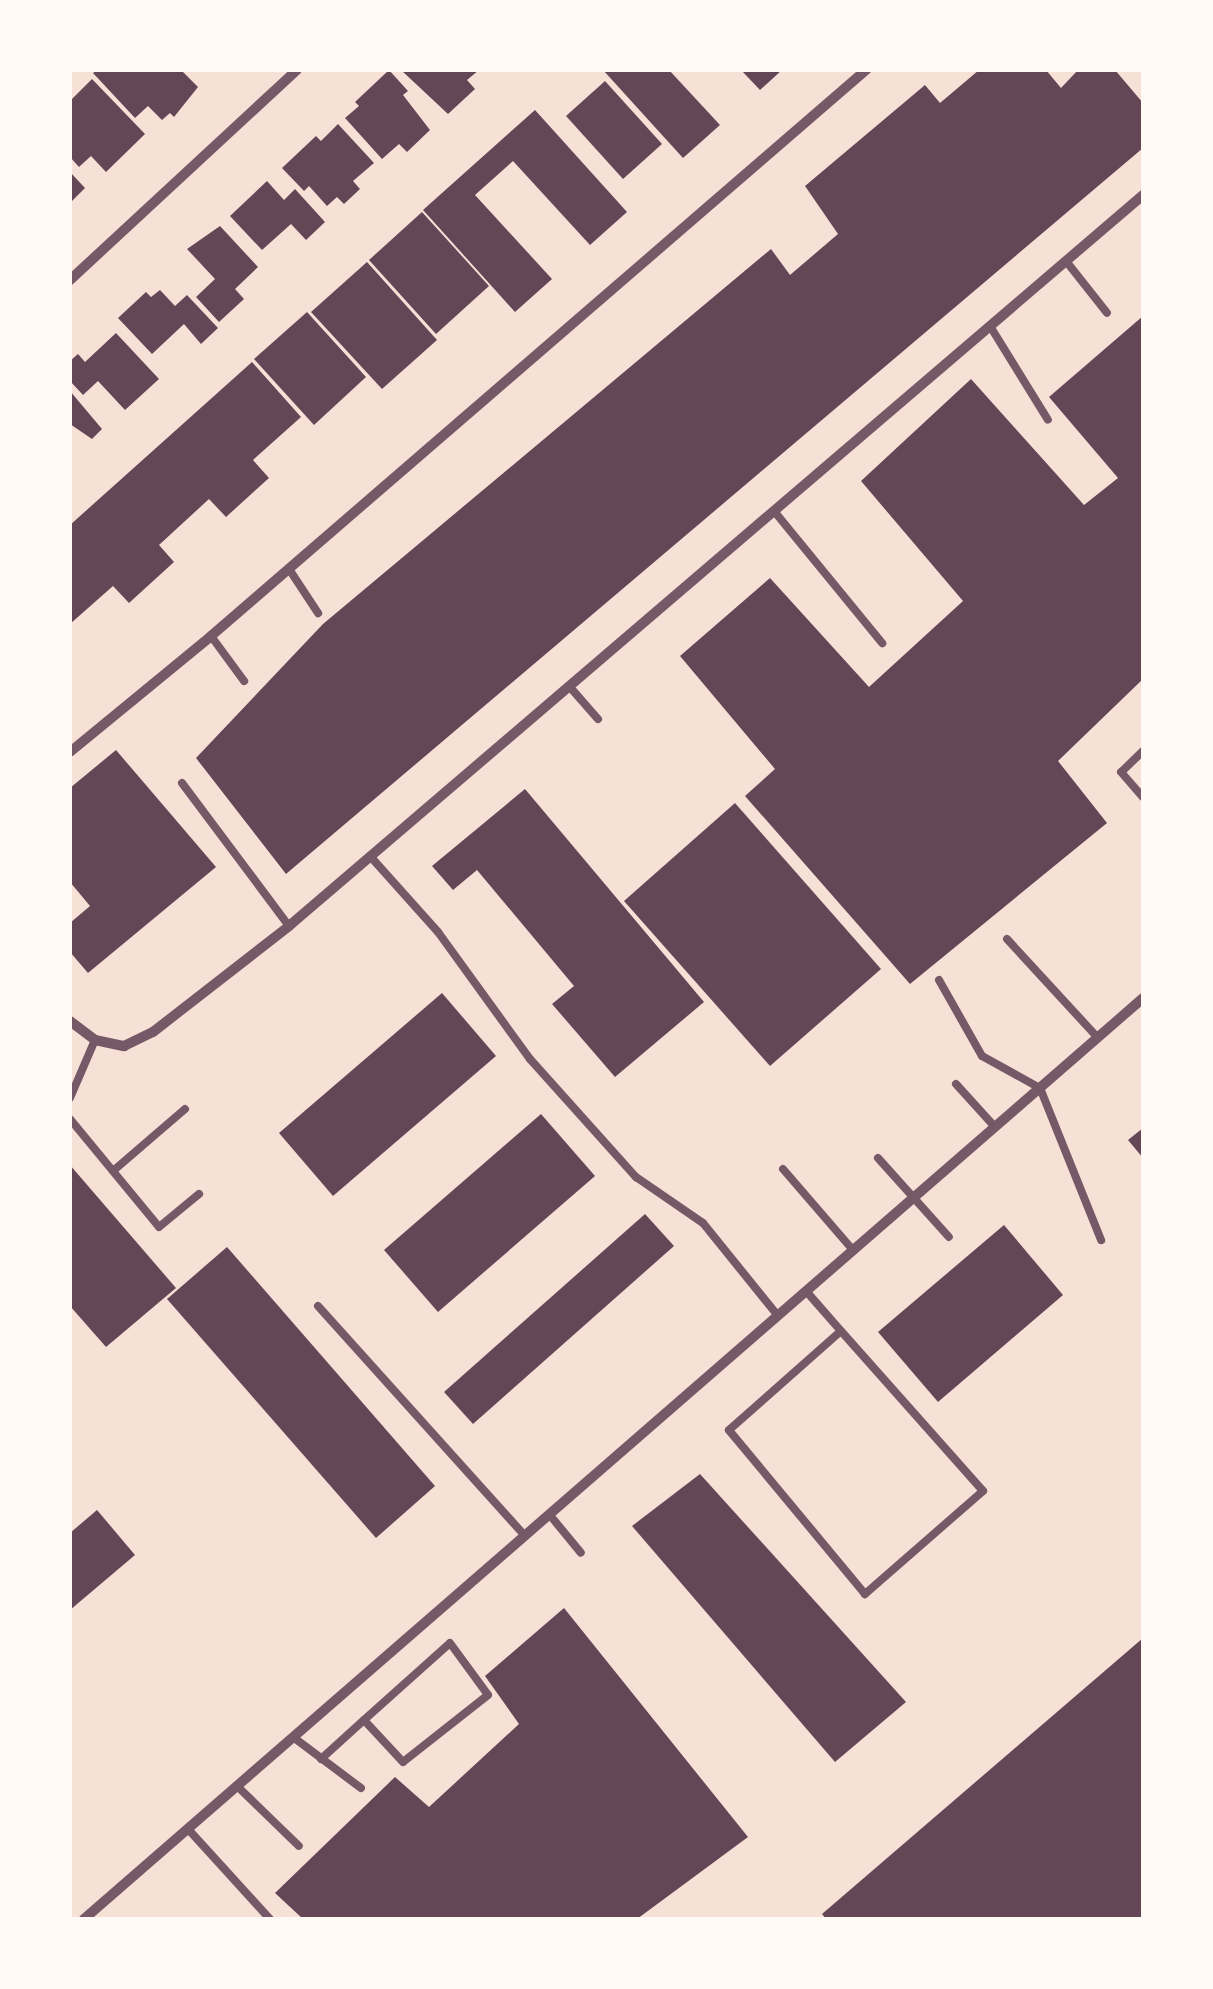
<!DOCTYPE html>
<style>
body{margin:0}
#map{position:relative;width:1213px;height:1989px;overflow:hidden;background:#f7e1d7;font-family:Cabin,sans-serif}
div>[style]{position:absolute}
[style*='--x']{left:calc(var(--x)*1px);top:calc(var(--y)*1px);width:calc(var(--w)*1px);rotate:calc(var(--a)*1deg)}
.building>*{inset:0;background:#644757}
.service>*{height:8px;margin:-4px;padding:0 4px;transform-origin:4px;border-radius:4px;background:#755966}
.minor>*{height:10px;margin:-5px;padding:0 5px;transform-origin:5px;border-radius:5px;background:#755966}
span{translate:-50% -50%;white-space:nowrap;text-align:center;line-height:1.15;-webkit-text-stroke:8px #fffaf5;paint-order:stroke}
.frame{position:absolute;inset:0;border:72px solid #fffaf5;pointer-events:none}
</style>
<div id="map">
<div class="building">
<i style="clip-path:polygon(97px 70px,181px 70px,198px 87px,174px 117px,170px 113px,162px 120px,148px 106px,135px 118px,93px 73px)"></i>
<i style="clip-path:polygon(389px 70px,408px 91px,403px 95px,430px 130px,407px 152px,399px 144px,382px 159px,345px 118px,359px 106px,355px 102px)"></i>
<i style="clip-path:polygon(401px 70px,479px 70px,467px 80px,475px 89px,448px 114px)"></i>
<i style="clip-path:polygon(603px 70px,669px 70px,720px 125px,683px 158px)"></i>
<i style="clip-path:polygon(741px 70px,782px 70px,760px 90px)"></i>
<i style="clip-path:polygon(979px 70px,1046px 70px,1061px 88px,1078px 70px,1115px 70px,1143px 103px,1143px 148px,286px 874px,196px 758px,323px 624px,771px 249px,790px 275px,838px 234px,805px 186px,925px 85px,940px 103px)"></i>
<i style="clip-path:polygon(92px 79px,145px 134px,106px 172px,91px 156px,79px 167px,70px 157px,70px 101px)"></i>
<i style="clip-path:polygon(605px 81px,662px 144px,623px 179px,566px 116px)"></i>
<i style="clip-path:polygon(535px 110px,627px 212px,590px 245px,513px 161px,475px 195px,552px 279px,515px 312px,423px 210px)"></i>
<i style="clip-path:polygon(338px 124px,374px 163px,353px 181px,360px 189px,344px 204px,337px 197px,327px 206px,309px 186px,304px 191px,282px 168px,316px 136px,321px 141px)"></i>
<i style="clip-path:polygon(70px 172px,85px 188px,70px 203px)"></i>
<i style="clip-path:polygon(267px 181px,284px 200px,295px 189px,325px 222px,306px 240px,291px 224px,262px 250px,230px 216px)"></i>
<i style="clip-path:polygon(422px 212px,489px 286px,436px 334px,369px 260px)"></i>
<i style="clip-path:polygon(220px 226px,258px 267px,235px 289px,244px 299px,219px 322px,196px 297px,215px 279px,187px 249px)"></i>
<i style="clip-path:polygon(367px 262px,437px 340px,382px 389px,311px 312px)"></i>
<i style="clip-path:polygon(160px 290px,175px 306px,187px 295px,218px 328px,201px 344px,184px 324px,152px 354px,118px 318px,146px 292px,151px 297px)"></i>
<i style="clip-path:polygon(307px 312px,366px 377px,314px 425px,254px 359px)"></i>
<i style="clip-path:polygon(1143px 316px,1143px 679px,1058px 761px,1107px 823px,910px 984px,745px 796px,775px 769px,680px 656px,770px 578px,869px 687px,963px 601px,861px 481px,971px 379px,1084px 505px,1118px 478px,1049px 397px)"></i>
<i style="clip-path:polygon(116px 333px,159px 379px,125px 410px,98px 381px,83px 395px,70px 381px,70px 361px,78px 354px,85px 362px)"></i>
<i style="clip-path:polygon(252px 362px,301px 417px,253px 460px,269px 478px,226px 517px,209px 499px,159px 545px,174px 562px,129px 603px,113px 586px,70px 624px,70px 525px)"></i>
<i style="clip-path:polygon(70px 391px,102px 429px,92px 439px,70px 424px)"></i>
<i style="clip-path:polygon(116px 750px,216px 867px,88px 973px,70px 952px,70px 923px,90px 906px,70px 882px,70px 788px)"></i>
<i style="clip-path:polygon(525px 789px,704px 1002px,615px 1077px,552px 1004px,574px 986px,477px 870px,453px 890px,432px 866px)"></i>
<i style="clip-path:polygon(735px 803px,881px 969px,770px 1066px,624px 901px)"></i>
<i style="clip-path:polygon(442px 993px,496px 1056px,333px 1196px,279px 1133px)"></i>
<i style="clip-path:polygon(541px 1114px,595px 1176px,438px 1312px,384px 1250px)"></i>
<i style="clip-path:polygon(1143px 1128px,1143px 1158px,1128px 1140px)"></i>
<i style="clip-path:polygon(70px 1165px,176px 1288px,106px 1347px,70px 1306px)"></i>
<i style="clip-path:polygon(645px 1214px,674px 1246px,473px 1424px,444px 1392px)"></i>
<i style="clip-path:polygon(1004px 1225px,1063px 1295px,938px 1402px,878px 1332px)"></i>
<i style="clip-path:polygon(227px 1247px,435px 1486px,376px 1538px,167px 1299px)"></i>
<i style="clip-path:polygon(700px 1474px,906px 1702px,835px 1762px,632px 1526px)"></i>
<i style="clip-path:polygon(97px 1510px,135px 1555px,70px 1610px,70px 1533px)"></i>
<i style="clip-path:polygon(564px 1608px,748px 1837px,637px 1919px,303px 1919px,275px 1893px,395px 1777px,429px 1807px,519px 1724px,485px 1676px)"></i>
<i style="clip-path:polygon(1143px 1638px,1143px 1919px,826px 1919px,822px 1914px)"></i>
</div>
<div class="service">
<i style="--x:1066;--y:261;--w:66;--a:51.7"></i>
<i style="--x:990;--y:326;--w:110;--a:58.3"></i>
<i style="--x:774;--y:511;--w:171;--a:50.7"></i>
<i style="--x:289;--y:569;--w:53;--a:56.6"></i>
<i style="--x:211;--y:636;--w:56;--a:53.7"></i>
<i style="--x:569;--y:686;--w:44;--a:48.7"></i>
<i style="--x:1143;--y:751;--w:30;--a:136"></i>
<i style="--x:1121;--y:772;--w:33;--a:49"></i>
<i style="--x:182;--y:783;--w:179;--a:53.2"></i>
<i style="--x:370;--y:856;--w:102;--a:48.2"></i>
<i style="--x:438;--y:932;--w:157;--a:54.1"></i>
<i style="--x:530;--y:1059;--w:159;--a:48.1"></i>
<i style="--x:636;--y:1177;--w:81;--a:34.5"></i>
<i style="--x:703;--y:1223;--w:119;--a:51.1"></i>
<i style="--x:1007;--y:939;--w:134;--a:47.4"></i>
<i style="--x:939;--y:980;--w:87;--a:60.5"></i>
<i style="--x:982;--y:1056;--w:66;--a:28.9"></i>
<i style="--x:1040;--y:1088;--w:164;--a:68.1"></i>
<i style="--x:956;--y:1084;--w:58;--a:47.8"></i>
<i style="--x:70;--y:1098;--w:63;--a:-66.7"></i>
<i style="--x:70;--y:1119;--w:140;--a:50.5"></i>
<i style="--x:159;--y:1227;--w:52;--a:-39.5"></i>
<i style="--x:878;--y:1158;--w:106;--a:48.1"></i>
<i style="--x:783;--y:1169;--w:107;--a:49.2"></i>
<i style="--x:113;--y:1171;--w:95;--a:-40.7"></i>
<i style="--x:806;--y:1291;--w:53;--a:48.8"></i>
<i style="--x:841;--y:1331;--w:214;--a:48.4"></i>
<i style="--x:983;--y:1491;--w:157;--a:138.9"></i>
<i style="--x:865;--y:1594;--w:213;--a:-129.7"></i>
<i style="--x:729;--y:1430;--w:149;--a:-41.5"></i>
<i style="--x:318;--y:1306;--w:309;--a:48"></i>
<i style="--x:549;--y:1514;--w:50;--a:50.6"></i>
<i style="--x:293;--y:1737;--w:85;--a:36.9"></i>
<i style="--x:321;--y:1759;--w:58;--a:-42.2"></i>
<i style="--x:364;--y:1720;--w:115;--a:-41.8"></i>
<i style="--x:450;--y:1643;--w:64;--a:53.8"></i>
<i style="--x:488;--y:1695;--w:108;--a:141.8"></i>
<i style="--x:403;--y:1762;--w:57;--a:-132.9"></i>
<i style="--x:237;--y:1786;--w:86;--a:44.1"></i>
<i style="--x:188;--y:1829;--w:122;--a:47.7"></i>
</div>
<div class="minor">
<i style="--x:70;--y:280;--w:309;--a:-42.8"></i>
<i style="--x:70;--y:752;--w:183;--a:-39.4"></i>
<i style="--x:211;--y:636;--w:866;--a:-40.83"></i>
<i style="--x:70;--y:1021;--w:31;--a:37"></i>
<i style="--x:95;--y:1040;--w:30;--a:12"></i>
<i style="--x:124;--y:1046;--w:32;--a:-26"></i>
<i style="--x:153;--y:1032;--w:172;--a:-37.9"></i>
<i style="--x:289;--y:926;--w:1124;--a:-40.56"></i>
<i style="--x:84;--y:1919;--w:1403;--a:-41.01"></i>
</div>
<div class="frame"></div>
</div>
